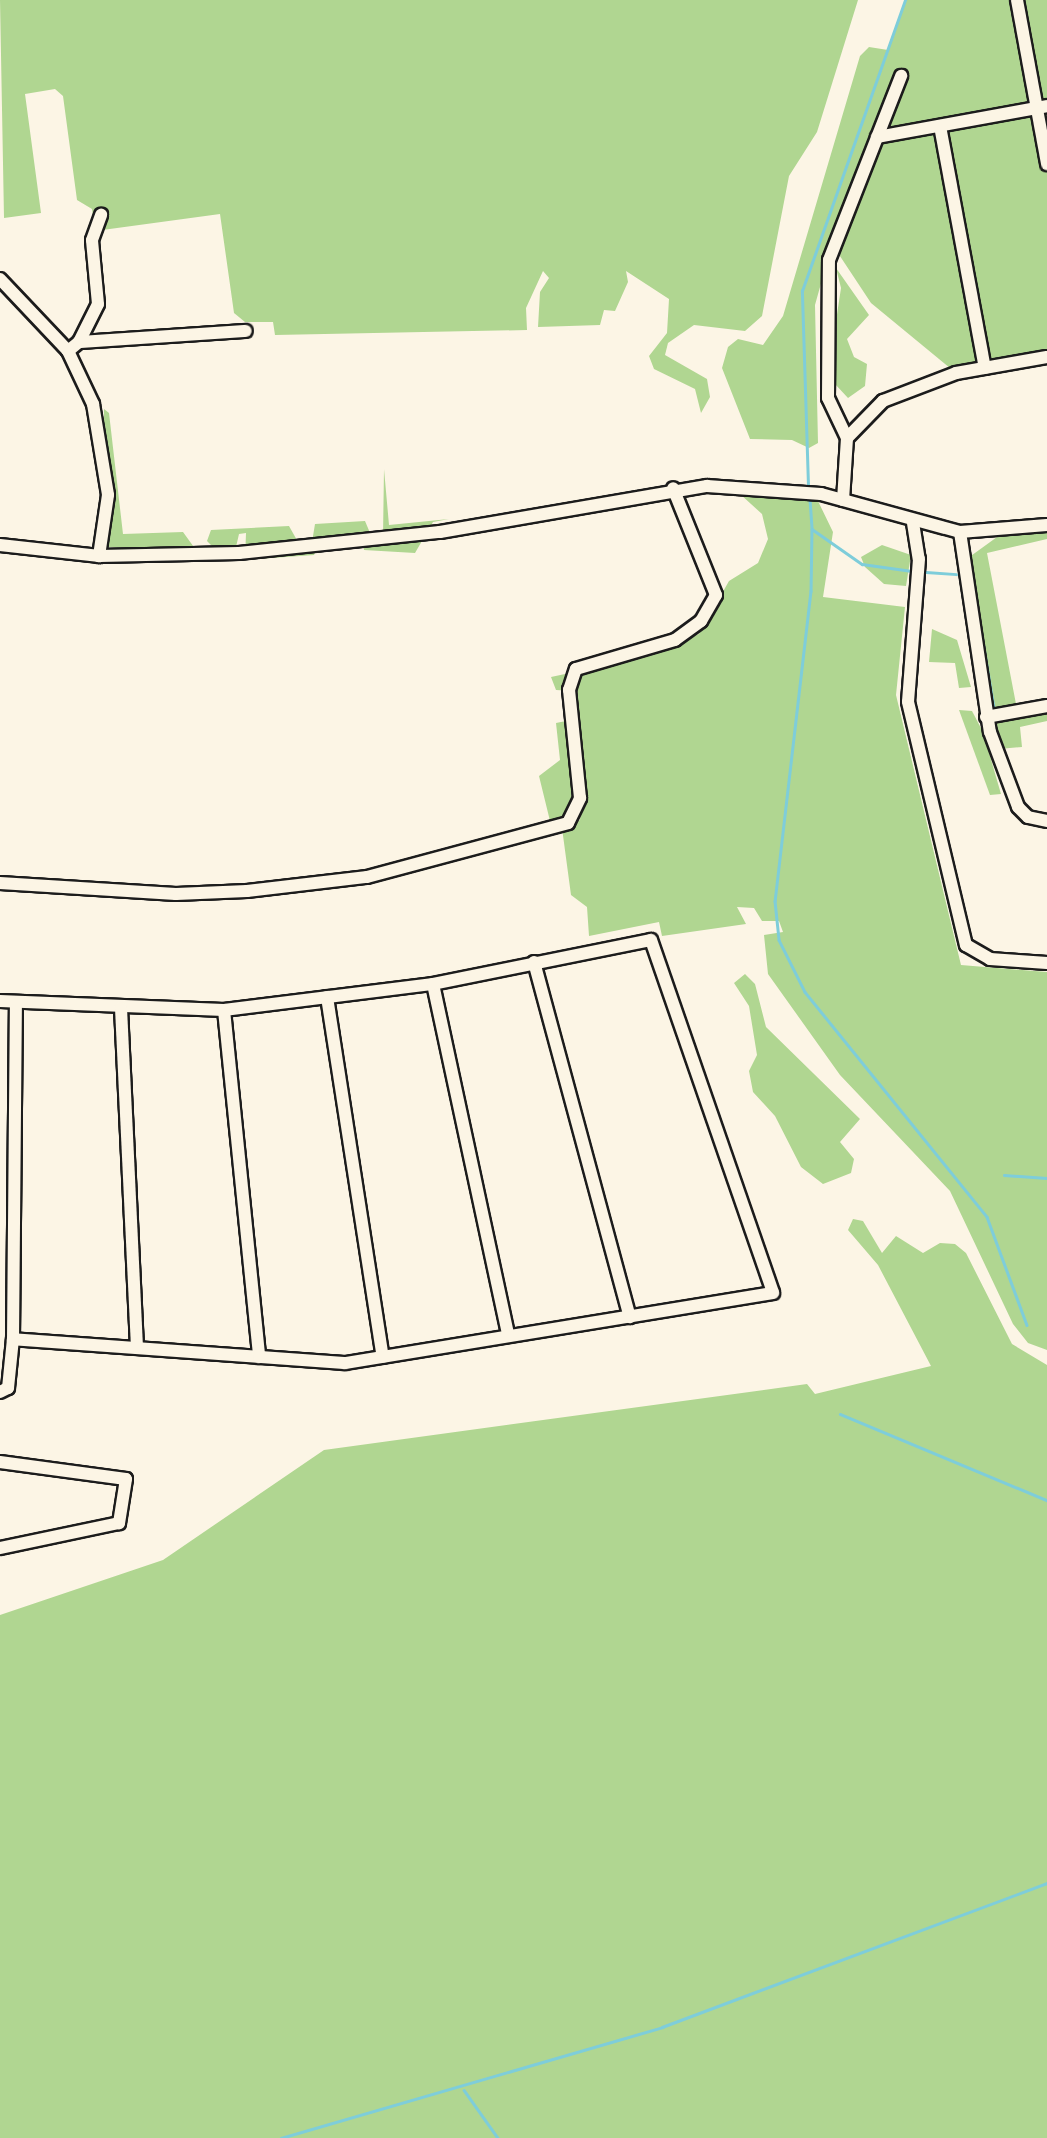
<!DOCTYPE html>
<style>
body{margin:0}
#map{position:relative;width:1047px;height:2138px;overflow:hidden;background:#fcf5e5;font-family:"Playpen Sans",sans-serif}
div>[style]{position:absolute}
[style*='--x']{left:calc(var(--x)*1px);top:calc(var(--y)*1px);width:calc(var(--w)*1px);rotate:calc(var(--a)*1deg)}
.green>*{inset:0;background:#b0d691}
.stream>*{height:2.5px;margin:-1.25px;padding:0 1.25px;transform-origin:1.25px;border-radius:1.25px;background:#7ecdda}
.roads{filter:drop-shadow(2px 0 #1c1c1c) drop-shadow(-2px 0 #1c1c1c) drop-shadow(0 2px #1c1c1c) drop-shadow(0 -2px #1c1c1c)}
.minor>*{height:12px;margin:-6px;padding:0 6px;transform-origin:6px;border-radius:6px;background:#fcf5e5}
span{translate:-50% -50%;white-space:nowrap;text-align:center;line-height:1.15;-webkit-text-stroke:10px #fcf5e5;paint-order:stroke}
</style>
<div id="map">
<div class="green">
<i style="clip-path:polygon(0 0,858px 0,817px 132px,789px 176px,762px 316px,745px 331px,694px 325px,668px 343px,665px 355px,707px 379px,710px 397px,701px 413px,695px 389px,654px 369px,649px 356px,667px 333px,669px 299px,626px 271px,628px 282px,615px 311px,604px 310px,600px 325px,538px 327px,540px 292px,549px 278px,543px 271px,526px 308px,527px 330px,275px 335px,273px 322px,245px 322px,234px 313px,220px 214px,95px 231px,92px 209px,77px 200px,63px 96px,55px 89px,25px 94px,41px 213px,4px 218px)"></i>
<i style="clip-path:polygon(905px 0,1047px 0,1047px 357px,956px 373px,871px 303px,832px 244px,815px 305px,818px 443px,809px 448px,792px 440px,750px 439px,722px 368px,728px 347px,738px 339px,763px 345px,783px 316px,860px 56px,869px 47px,888px 50px)"></i>
<i style="clip-path:polygon(836px 268px,869px 315px,847px 339px,854px 357px,867px 364px,865px 386px,848px 398px,835px 384px,831px 354px,841px 288px)"></i>
<i style="clip-path:polygon(104px 409px,109px 413px,123px 534px,183px 532px,196px 550px,104px 547px)"></i>
<i style="clip-path:polygon(384px 469px,389px 525px,449px 519px,433px 522px,415px 553px,364px 550px,362px 538px,322px 537px,314px 555px,245px 560px,246px 533px,239px 534px,233px 560px,200px 562px,216px 550px,207px 541px,211px 530px,289px 526px,298px 542px,312px 542px,315px 524px,365px 521px,373px 540px,383px 536px)"></i>
<i style="clip-path:polygon(740px 494px,817px 499px,833px 532px,823px 597px,905px 607px,896px 695px,961px 965px,1047px 972px,1047px 1350px,1028px 1343px,1013px 1324px,950px 1191px,840px 1075px,768px 974px,764px 935px,783px 932px,779px 921px,762px 921px,754px 908px,737px 907px,746px 924px,662px 936px,659px 922px,589px 936px,587px 907px,571px 895px,562px 828px,580px 820px,584px 768px,571px 769px,572px 812px,550px 821px,539px 776px,560px 760px,556px 723px,576px 719px,573px 691px,556px 690px,551px 677px,640px 658px,699px 634px,729px 581px,758px 563px,768px 539px,762px 514px)"></i>
<i style="clip-path:polygon(1047px 528px,1047px 539px,987px 553px,1016px 704px,1047px 698px,1047px 721px,1020px 727px,1022px 747px,999px 749px,968px 558px,1004px 532px)"></i>
<i style="clip-path:polygon(882px 545px,911px 555px,906px 586px,884px 584px,865px 567px,861px 557px)"></i>
<i style="clip-path:polygon(932px 629px,957px 640px,971px 687px,959px 688px,955px 663px,929px 662px)"></i>
<i style="clip-path:polygon(959px 710px,972px 711px,983px 732px,1001px 794px,990px 795px)"></i>
<i style="clip-path:polygon(745px 974px,755px 984px,766px 1027px,860px 1119px,840px 1142px,854px 1159px,851px 1173px,823px 1184px,801px 1167px,775px 1116px,753px 1092px,749px 1071px,757px 1055px,749px 1006px,734px 983px)"></i>
<i style="clip-path:polygon(853px 1219px,863px 1221px,882px 1253px,896px 1236px,923px 1253px,940px 1243px,955px 1244px,966px 1253px,1012px 1344px,1047px 1365px,1047px 2138px,0 2138px,0 1615px,163px 1560px,324px 1450px,807px 1384px,815px 1394px,931px 1366px,878px 1265px,848px 1230px)"></i>
</div>
<div class="stream">
<i style="--x:808;--y:486;--w:195;--a:-91.8"></i>
<i style="--x:802;--y:291;--w:309;--a:-70.5"></i>
<i style="--x:810;--y:499;--w:30;--a:86"></i>
<i style="--x:812;--y:529;--w:61;--a:35"></i>
<i style="--x:862;--y:564;--w:50;--a:8"></i>
<i style="--x:812;--y:529;--w:62;--a:90.9"></i>
<i style="--x:811;--y:591;--w:312;--a:96.6"></i>
<i style="--x:775;--y:901;--w:39;--a:84"></i>
<i style="--x:779;--y:940;--w:58;--a:63.4"></i>
<i style="--x:805;--y:992;--w:289;--a:51"></i>
<i style="--x:987;--y:1217;--w:115;--a:69.7"></i>
<i style="--x:926;--y:572;--w:30;--a:4"></i>
<i style="--x:973;--y:581;--w:129;--a:80.6"></i>
<i style="--x:1004;--y:1175;--w:43;--a:4"></i>
<i style="--x:840;--y:1414;--w:224;--a:22.6"></i>
<i style="--x:464;--y:2090;--w:59;--a:54.7"></i>
<i style="--x:281;--y:2138;--w:397;--a:-16.2"></i>
<i style="--x:662;--y:2027;--w:411;--a:-20.5"></i>
</div>
<div class="roads">
<div class="minor">
<i style="--x:1017;--y:0;--w:167;--a:79.6"></i>
<i style="--x:940;--y:126;--w:246;--a:79.5"></i>
<i style="--x:877;--y:137;--w:173;--a:-10.3"></i>
<i style="--x:0;--y:279;--w:99;--a:46.6"></i>
<i style="--x:68;--y:351;--w:59;--a:64.7"></i>
<i style="--x:93;--y:404;--w:92;--a:80.6"></i>
<i style="--x:108;--y:495;--w:62;--a:98.4"></i>
<i style="--x:79;--y:342;--w:42;--a:-63.4"></i>
<i style="--x:98;--y:304;--w:64;--a:-95.4"></i>
<i style="--x:92;--y:240;--w:27;--a:-70"></i>
<i style="--x:68;--y:351;--w:14;--a:-39"></i>
<i style="--x:79;--y:342;--w:167;--a:-3.8"></i>
<i style="--x:847;--y:438;--w:44;--a:-115.4"></i>
<i style="--x:828;--y:398;--w:138;--a:-89.6"></i>
<i style="--x:829;--y:260;--w:198;--a:-68.6"></i>
<i style="--x:843;--y:500;--w:62;--a:-86.3"></i>
<i style="--x:847;--y:438;--w:52;--a:-45.8"></i>
<i style="--x:883;--y:401;--w:78;--a:-21"></i>
<i style="--x:956;--y:373;--w:92;--a:-10"></i>
<i style="--x:913;--y:523;--w:36;--a:81"></i>
<i style="--x:919;--y:559;--w:143;--a:94.4"></i>
<i style="--x:908;--y:702;--w:250;--a:76.6"></i>
<i style="--x:966;--y:945;--w:28;--a:30"></i>
<i style="--x:990;--y:959;--w:57;--a:4"></i>
<i style="--x:960;--y:532;--w:202;--a:81.5"></i>
<i style="--x:990;--y:732;--w:80;--a:69.5"></i>
<i style="--x:1018;--y:807;--w:14;--a:45"></i>
<i style="--x:1028;--y:817;--w:19;--a:12"></i>
<i style="--x:0;--y:545;--w:100;--a:6.3"></i>
<i style="--x:99;--y:556;--w:140;--a:-1.2"></i>
<i style="--x:239;--y:553;--w:202;--a:-6"></i>
<i style="--x:440;--y:532;--w:271;--a:-9.8"></i>
<i style="--x:707;--y:486;--w:114;--a:4"></i>
<i style="--x:821;--y:494;--w:144;--a:15.3"></i>
<i style="--x:960;--y:532;--w:87;--a:-4.6"></i>
<i style="--x:986;--y:717;--w:62;--a:-10.2"></i>
<i style="--x:0;--y:883;--w:176;--a:3.6"></i>
<i style="--x:176;--y:894;--w:71;--a:-2.4"></i>
<i style="--x:247;--y:891;--w:121;--a:-6.7"></i>
<i style="--x:367;--y:877;--w:208;--a:-15"></i>
<i style="--x:568;--y:823;--w:28;--a:-64"></i>
<i style="--x:580;--y:798;--w:109;--a:-95.8"></i>
<i style="--x:569;--y:690;--w:22;--a:-72"></i>
<i style="--x:576;--y:669;--w:103;--a:-16.3"></i>
<i style="--x:675;--y:640;--w:32;--a:-36"></i>
<i style="--x:701;--y:621;--w:30;--a:-60"></i>
<i style="--x:716;--y:595;--w:115;--a:-111.9"></i>
<i style="--x:534;--y:962;--w:368;--a:74.9"></i>
<i style="--x:433;--y:984;--w:359;--a:77.9"></i>
<i style="--x:327;--y:997;--w:364;--a:81.2"></i>
<i style="--x:0;--y:1001;--w:224;--a:2.3"></i>
<i style="--x:224;--y:1010;--w:211;--a:-7.1"></i>
<i style="--x:433;--y:984;--w:222;--a:-11.4"></i>
<i style="--x:651;--y:940;--w:373;--a:70.9"></i>
<i style="--x:773;--y:1293;--w:434;--a:170.7"></i>
<i style="--x:345;--y:1363;--w:333;--a:-175.9"></i>
<i style="--x:13;--y:1339;--w:337;--a:-89.5"></i>
<i style="--x:121;--y:1008;--w:340;--a:87.3"></i>
<i style="--x:224;--y:1010;--w:349;--a:84.2"></i>
<i style="--x:0;--y:1392;--w:9;--a:-27"></i>
<i style="--x:8;--y:1388;--w:49;--a:-84.2"></i>
<i style="--x:0;--y:1462;--w:127;--a:7.7"></i>
<i style="--x:126;--y:1479;--w:45;--a:99"></i>
<i style="--x:119;--y:1523;--w:122;--a:168.1"></i>
</div>
</div>
</div>
